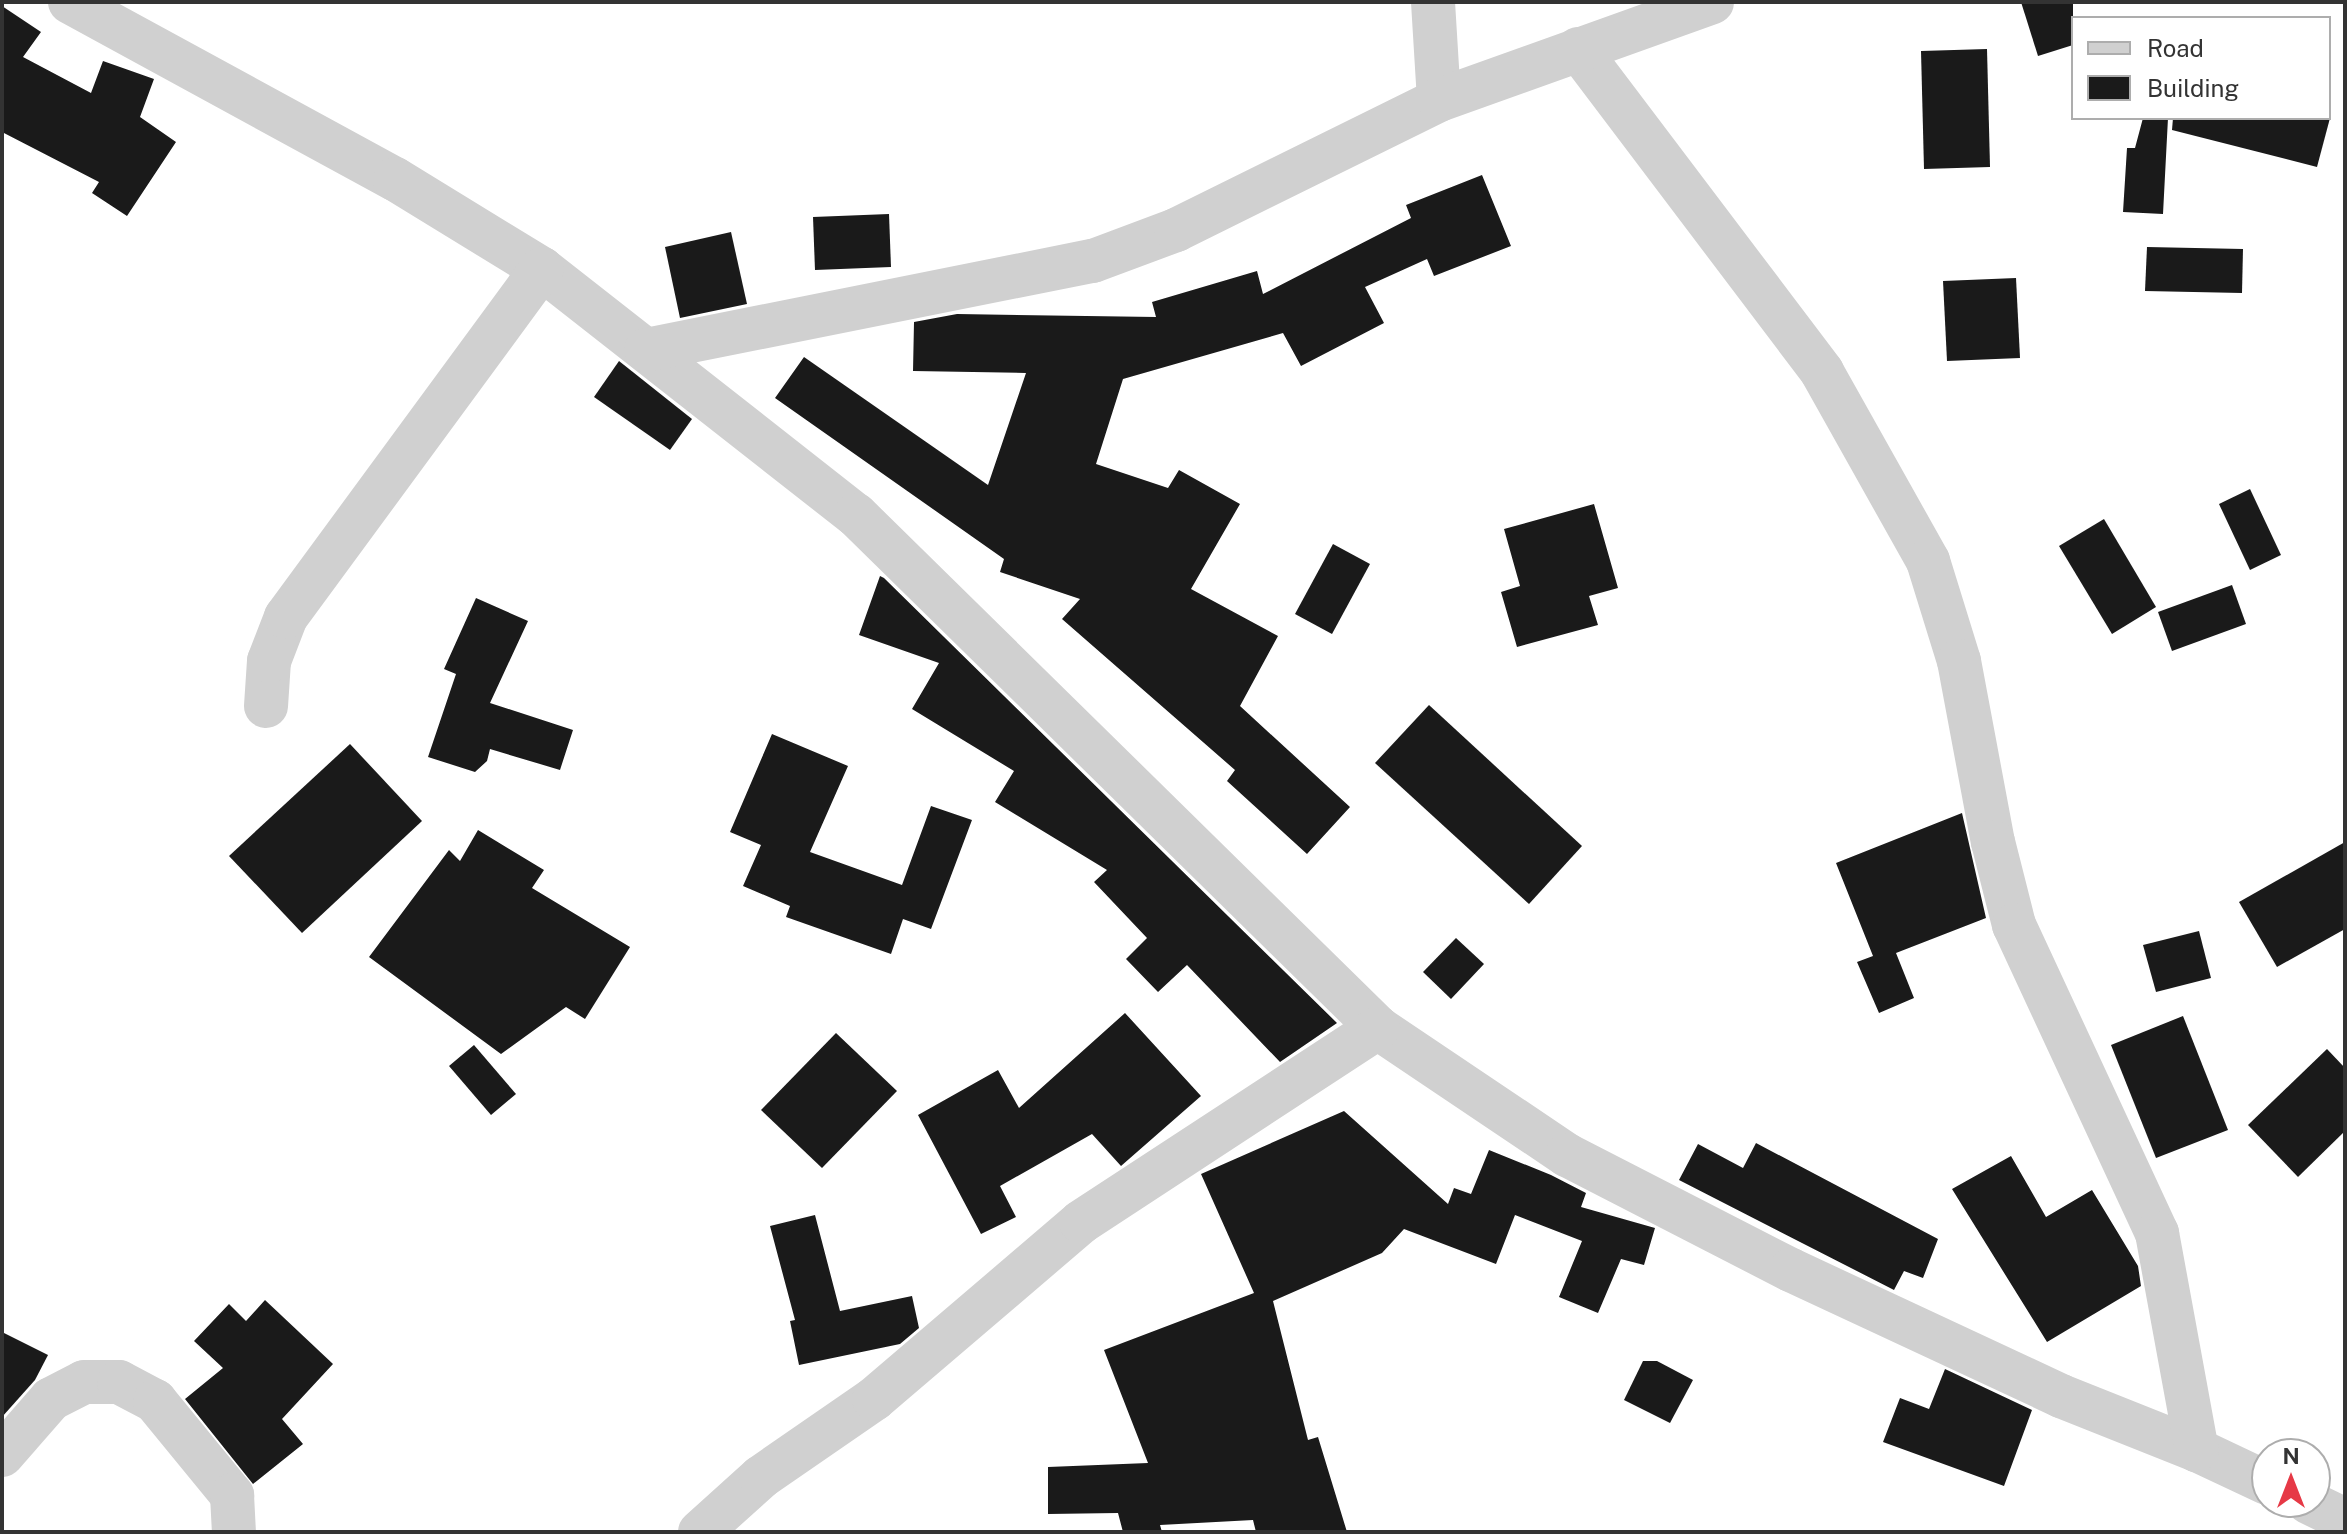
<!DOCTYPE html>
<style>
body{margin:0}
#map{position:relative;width:2347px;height:1534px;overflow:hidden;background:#fff;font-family:"Public Sans",sans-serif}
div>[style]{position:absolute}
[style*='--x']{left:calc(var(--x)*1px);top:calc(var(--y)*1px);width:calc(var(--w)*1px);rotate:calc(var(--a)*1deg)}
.building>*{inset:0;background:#1a1a1a}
.minor>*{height:44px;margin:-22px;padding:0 22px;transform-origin:22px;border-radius:22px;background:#d0d0d0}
span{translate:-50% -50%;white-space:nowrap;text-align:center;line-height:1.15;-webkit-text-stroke:8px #fff;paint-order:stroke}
.frame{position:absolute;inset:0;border:4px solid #333;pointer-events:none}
.legend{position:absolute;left:2071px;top:16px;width:260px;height:104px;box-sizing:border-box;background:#fff;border:2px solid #adadad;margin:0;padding:10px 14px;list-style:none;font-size:24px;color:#333}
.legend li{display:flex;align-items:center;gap:16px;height:40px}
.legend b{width:40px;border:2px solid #adadad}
.north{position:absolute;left:2251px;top:1438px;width:80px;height:80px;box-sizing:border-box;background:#fff;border:2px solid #adadad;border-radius:50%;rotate:0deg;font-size:22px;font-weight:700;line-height:32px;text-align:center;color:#333}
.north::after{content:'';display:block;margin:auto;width:28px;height:36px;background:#e63946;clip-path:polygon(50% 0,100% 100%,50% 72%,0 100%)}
</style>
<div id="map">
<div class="building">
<i style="clip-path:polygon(2021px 2px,2073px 2px,2073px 45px,2038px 56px)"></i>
<i style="clip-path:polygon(2px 6px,41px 32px,23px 57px,91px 93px,103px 61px,154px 79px,140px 117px,176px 142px,127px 216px,92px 193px,99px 182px,2px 132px)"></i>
<i style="clip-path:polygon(1987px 49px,1990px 167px,1924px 169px,1921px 51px)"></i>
<i style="clip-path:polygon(2143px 118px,2168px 118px,2163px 214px,2123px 212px,2127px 148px,2135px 148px)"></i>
<i style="clip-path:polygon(2173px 118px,2330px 118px,2317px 167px,2172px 130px)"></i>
<i style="clip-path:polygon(1482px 175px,1511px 246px,1434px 276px,1427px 259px,1365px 287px,1384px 323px,1301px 366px,1283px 333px,1123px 379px,1096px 464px,1168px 488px,1179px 470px,1240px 504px,1191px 589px,1278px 636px,1240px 706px,1350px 807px,1307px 854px,1227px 781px,1235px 770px,1062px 619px,1080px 599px,1000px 572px,1004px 559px,775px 398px,804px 357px,988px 485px,1026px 373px,913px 371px,914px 322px,957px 314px,1156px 317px,1152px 302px,1257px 271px,1263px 294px,1411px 218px,1406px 205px)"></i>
<i style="clip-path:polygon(889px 214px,891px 267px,815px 270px,813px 217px)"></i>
<i style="clip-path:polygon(731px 232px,747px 304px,680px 318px,665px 247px)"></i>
<i style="clip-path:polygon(2147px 247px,2243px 249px,2242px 293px,2145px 291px)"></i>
<i style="clip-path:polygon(2016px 278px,2020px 358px,1947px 361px,1943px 281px)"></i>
<i style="clip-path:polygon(619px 361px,692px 419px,670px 450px,594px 397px)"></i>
<i style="clip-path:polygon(2250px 489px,2281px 555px,2250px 570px,2219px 504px)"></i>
<i style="clip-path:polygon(1594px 504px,1618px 588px,1589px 596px,1598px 625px,1517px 647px,1501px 592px,1520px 586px,1504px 529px)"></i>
<i style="clip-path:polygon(2104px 519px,2156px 607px,2112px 634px,2059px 546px)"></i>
<i style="clip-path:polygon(1333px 544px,1370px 564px,1332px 634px,1295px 614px)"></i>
<i style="clip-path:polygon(880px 576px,884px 578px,1337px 1023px,1280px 1062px,1187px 965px,1158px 992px,1126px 959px,1147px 938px,1094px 882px,1107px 870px,995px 802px,1014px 771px,912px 709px,939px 663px,859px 635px)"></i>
<i style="clip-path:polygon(2232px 585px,2246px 624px,2172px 651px,2158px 612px)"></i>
<i style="clip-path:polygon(476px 598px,528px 621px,490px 703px,573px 730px,560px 770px,490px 749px,487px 761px,475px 772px,428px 757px,456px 674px,444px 669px)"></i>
<i style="clip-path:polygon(1429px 705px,1582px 846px,1529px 904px,1375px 763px)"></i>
<i style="clip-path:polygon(772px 734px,848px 766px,810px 852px,902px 885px,931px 806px,972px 820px,931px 929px,903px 919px,891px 954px,786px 917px,790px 906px,743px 886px,761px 845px,730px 832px)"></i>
<i style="clip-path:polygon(350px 744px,422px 821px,302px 933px,229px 856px)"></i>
<i style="clip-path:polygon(1962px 813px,1986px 918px,1896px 953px,1914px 998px,1879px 1013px,1857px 962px,1873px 956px,1836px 863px)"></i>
<i style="clip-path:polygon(478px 830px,544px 870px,532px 888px,630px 947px,585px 1019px,566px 1007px,501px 1054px,369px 957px,449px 850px,460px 861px)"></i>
<i style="clip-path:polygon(2345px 842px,2345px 929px,2277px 967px,2239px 902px)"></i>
<i style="clip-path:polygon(2199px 931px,2211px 978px,2156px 992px,2143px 945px)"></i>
<i style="clip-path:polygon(1456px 938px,1484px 964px,1451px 999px,1423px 972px)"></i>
<i style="clip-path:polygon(1125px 1013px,1201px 1096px,1121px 1166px,1092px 1134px,1000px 1186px,1016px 1217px,981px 1234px,918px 1115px,998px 1070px,1019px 1108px)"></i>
<i style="clip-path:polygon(2183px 1016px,2228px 1130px,2156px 1158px,2111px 1045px)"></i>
<i style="clip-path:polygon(836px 1033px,897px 1091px,822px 1168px,761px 1110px)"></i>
<i style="clip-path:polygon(474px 1045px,516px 1094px,491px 1115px,449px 1066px)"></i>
<i style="clip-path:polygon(2327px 1049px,2345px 1068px,2345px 1131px,2298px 1177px,2248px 1125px)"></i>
<i style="clip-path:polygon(1344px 1111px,1448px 1204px,1454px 1188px,1471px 1194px,1489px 1150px,1551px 1175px,1586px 1193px,1581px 1207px,1655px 1228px,1644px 1265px,1621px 1259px,1598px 1313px,1559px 1297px,1582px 1241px,1515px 1215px,1496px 1264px,1404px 1229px,1382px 1253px,1273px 1301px,1308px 1440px,1318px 1437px,1347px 1532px,1256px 1532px,1253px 1520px,1160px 1525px,1162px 1532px,1123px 1532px,1118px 1513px,1048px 1514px,1048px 1467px,1148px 1463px,1104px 1350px,1254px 1293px,1201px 1174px)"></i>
<i style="clip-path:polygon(1756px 1143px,1938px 1239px,1923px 1278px,1904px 1271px,1894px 1290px,1679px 1180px,1698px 1144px,1743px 1168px)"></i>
<i style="clip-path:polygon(2011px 1156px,2046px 1217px,2092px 1190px,2138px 1266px,2141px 1286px,2047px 1342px,1952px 1189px)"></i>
<i style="clip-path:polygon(815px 1215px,840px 1311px,912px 1296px,919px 1328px,900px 1344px,799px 1365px,790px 1321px,795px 1320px,770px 1226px)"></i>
<i style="clip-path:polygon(265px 1300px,333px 1364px,282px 1419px,303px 1444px,253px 1484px,185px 1399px,223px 1368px,194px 1341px,229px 1304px,246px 1321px)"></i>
<i style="clip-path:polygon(2px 1332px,48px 1355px,35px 1380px,2px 1417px)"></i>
<i style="clip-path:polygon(1643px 1361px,1657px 1361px,1693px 1380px,1670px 1423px,1624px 1400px)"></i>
<i style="clip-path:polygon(1945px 1369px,2032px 1410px,2004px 1486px,1883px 1442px,1900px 1398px,1929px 1409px)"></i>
</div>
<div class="minor">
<i style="--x:70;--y:2;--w:370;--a:28.6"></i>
<i style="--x:395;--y:179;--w:172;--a:31.5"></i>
<i style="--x:542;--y:269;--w:399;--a:38.1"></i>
<i style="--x:856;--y:515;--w:732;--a:44.5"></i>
<i style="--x:1378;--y:1028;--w:228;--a:33.9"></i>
<i style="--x:1567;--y:1155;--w:252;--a:27.2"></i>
<i style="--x:1791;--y:1270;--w:298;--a:25"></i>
<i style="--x:2061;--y:1396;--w:146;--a:21.7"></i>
<i style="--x:2197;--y:1450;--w:77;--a:25.2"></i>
<i style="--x:1433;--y:2;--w:98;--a:86.5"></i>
<i style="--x:1578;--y:49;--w:405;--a:52.9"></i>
<i style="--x:1822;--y:372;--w:217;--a:60.7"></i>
<i style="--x:1928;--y:561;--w:105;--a:72.8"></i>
<i style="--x:1959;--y:661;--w:184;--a:79.4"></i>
<i style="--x:1993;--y:842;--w:86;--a:75.8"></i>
<i style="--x:2014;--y:925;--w:340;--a:65.1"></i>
<i style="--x:2157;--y:1233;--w:221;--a:79.6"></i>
<i style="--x:646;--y:350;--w:456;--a:-11.3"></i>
<i style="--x:1093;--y:261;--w:89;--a:-20.5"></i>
<i style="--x:1176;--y:230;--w:293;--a:-26.3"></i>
<i style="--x:1439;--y:100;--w:290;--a:-19.7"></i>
<i style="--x:266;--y:706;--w:45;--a:-86.2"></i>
<i style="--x:269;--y:661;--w:47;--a:-68.9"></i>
<i style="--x:286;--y:617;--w:432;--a:-53.7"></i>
<i style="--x:2;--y:1455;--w:74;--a:-48.8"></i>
<i style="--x:51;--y:1399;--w:37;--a:-27"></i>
<i style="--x:84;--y:1382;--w:35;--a:0"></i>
<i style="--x:119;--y:1382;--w:41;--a:27.8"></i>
<i style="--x:155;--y:1401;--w:122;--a:50.7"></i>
<i style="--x:232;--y:1495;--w:37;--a:87"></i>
<i style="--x:2308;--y:1502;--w:41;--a:25.9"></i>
<i style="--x:700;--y:1532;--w:82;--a:-42"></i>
<i style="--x:761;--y:1477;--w:137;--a:-34.6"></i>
<i style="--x:874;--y:1399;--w:272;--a:-40.5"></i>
<i style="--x:1081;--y:1222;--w:355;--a:-33.2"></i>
</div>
<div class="frame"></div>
<ul class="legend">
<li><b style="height:10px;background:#d0d0d0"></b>Road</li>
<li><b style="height:22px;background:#1a1a1a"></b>Building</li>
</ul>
<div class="north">N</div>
</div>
